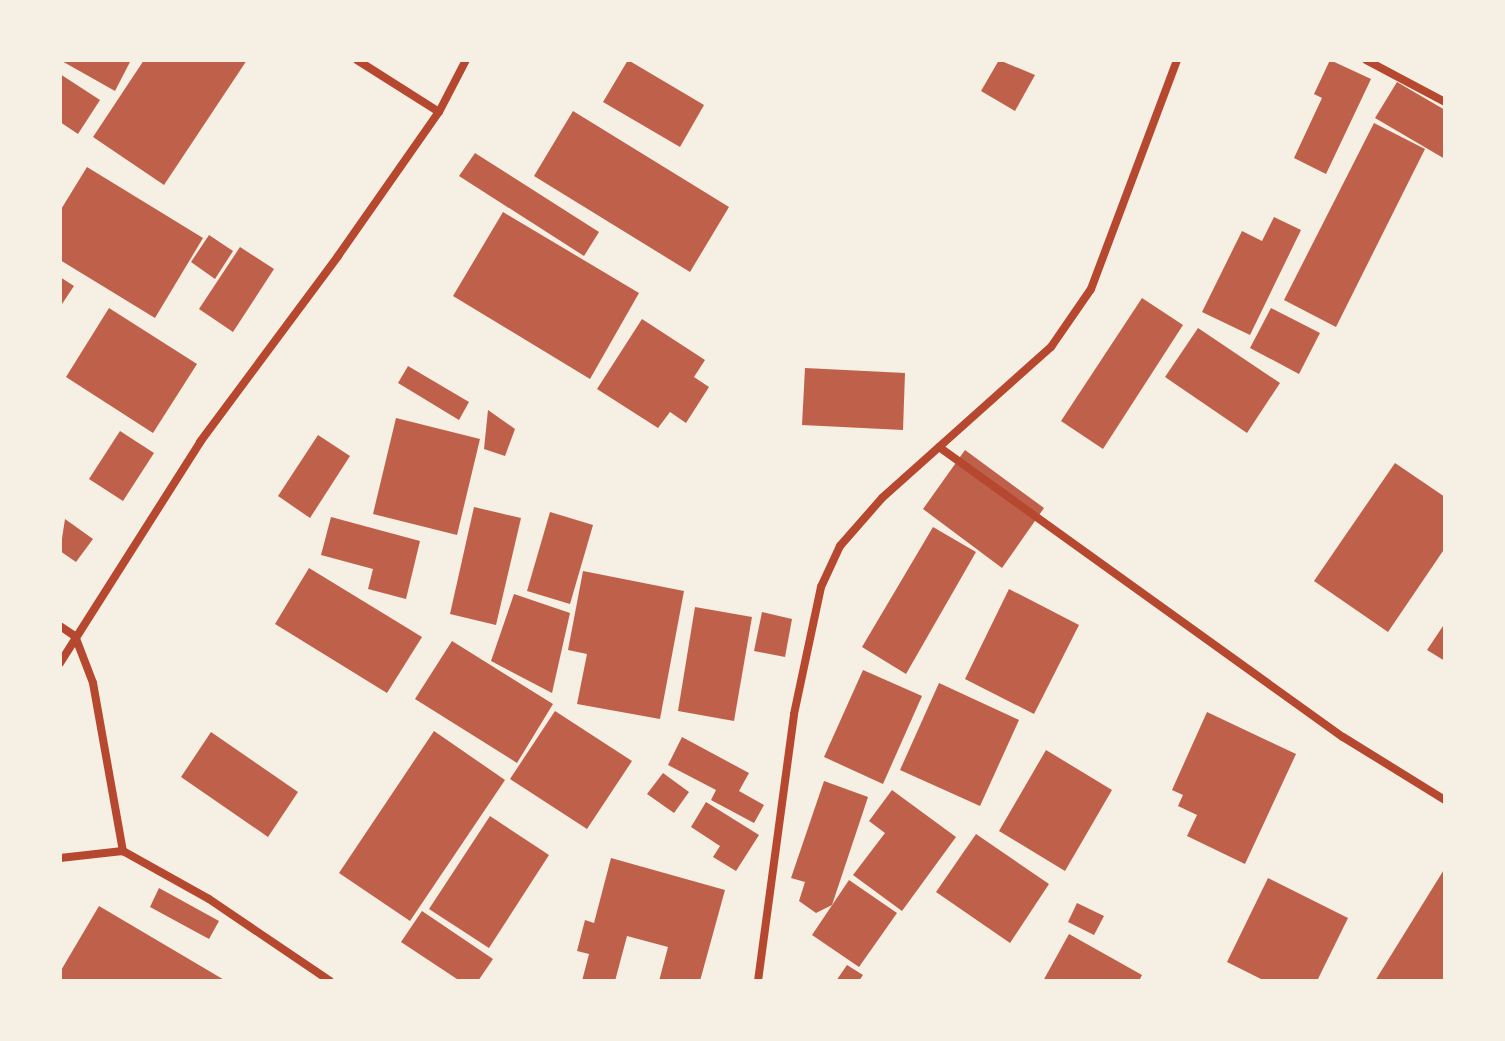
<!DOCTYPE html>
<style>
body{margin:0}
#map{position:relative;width:1505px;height:1041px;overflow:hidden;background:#f6efe4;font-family:Ubuntu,sans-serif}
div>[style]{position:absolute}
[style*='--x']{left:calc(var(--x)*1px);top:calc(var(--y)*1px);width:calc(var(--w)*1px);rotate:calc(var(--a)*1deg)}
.building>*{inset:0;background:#bf614a}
.minor>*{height:8px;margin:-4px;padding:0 4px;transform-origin:4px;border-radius:4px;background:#b5482f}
span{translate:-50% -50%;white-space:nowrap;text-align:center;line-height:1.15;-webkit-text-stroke:7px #f6efe4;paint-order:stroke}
.frame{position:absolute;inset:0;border:62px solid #f6efe4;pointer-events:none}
</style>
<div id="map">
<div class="building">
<i style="clip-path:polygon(60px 60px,131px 60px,115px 91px)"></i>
<i style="clip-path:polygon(144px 60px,247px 60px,164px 185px,93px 137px)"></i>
<i style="clip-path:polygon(628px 60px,704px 105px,680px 147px,603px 102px)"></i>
<i style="clip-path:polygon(999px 60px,1035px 75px,1015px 111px,981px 91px)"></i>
<i style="clip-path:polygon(1330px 60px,1371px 79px,1326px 174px,1294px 158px,1322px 98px,1314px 94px)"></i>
<i style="clip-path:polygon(60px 74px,100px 100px,78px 134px,60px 122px)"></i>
<i style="clip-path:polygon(1397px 82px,1445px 110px,1445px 159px,1375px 118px)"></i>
<i style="clip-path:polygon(573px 111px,729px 207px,690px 272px,534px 176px)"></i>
<i style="clip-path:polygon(1374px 123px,1425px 149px,1336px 327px,1284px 300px)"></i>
<i style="clip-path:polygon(475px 153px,599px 232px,584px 256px,459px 176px)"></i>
<i style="clip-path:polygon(87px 167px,203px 238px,155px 318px,60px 260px,60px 211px)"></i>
<i style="clip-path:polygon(503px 212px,639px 293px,590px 379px,453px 296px)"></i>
<i style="clip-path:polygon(1274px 217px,1301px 230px,1250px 335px,1202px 312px,1242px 231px,1262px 241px)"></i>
<i style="clip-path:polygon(209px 235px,233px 251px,215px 279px,191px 262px)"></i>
<i style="clip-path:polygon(240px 247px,274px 269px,233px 332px,199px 309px)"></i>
<i style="clip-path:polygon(60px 277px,74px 286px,60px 307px)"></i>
<i style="clip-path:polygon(1142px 298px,1183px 325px,1103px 449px,1061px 421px)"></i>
<i style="clip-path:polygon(109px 308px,197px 364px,153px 433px,66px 377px)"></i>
<i style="clip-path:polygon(1271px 308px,1320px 333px,1299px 374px,1250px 348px)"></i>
<i style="clip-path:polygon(642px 319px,705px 360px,694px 377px,709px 387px,686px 423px,670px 412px,658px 428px,597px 389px)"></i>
<i style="clip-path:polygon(1198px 328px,1280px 383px,1247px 433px,1165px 377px)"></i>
<i style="clip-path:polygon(408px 366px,469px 402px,459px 420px,398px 383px)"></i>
<i style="clip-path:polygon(805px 368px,905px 373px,903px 430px,802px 425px)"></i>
<i style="clip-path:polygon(488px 410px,515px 429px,505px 456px,484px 449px)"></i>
<i style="clip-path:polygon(396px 418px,480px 439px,457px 535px,373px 514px)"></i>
<i style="clip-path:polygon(120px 431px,154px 453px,123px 501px,89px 479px)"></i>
<i style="clip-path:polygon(318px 435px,350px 456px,310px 518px,278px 496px)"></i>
<i style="clip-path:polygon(965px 450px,1044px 508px,1002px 568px,923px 509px)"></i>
<i style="clip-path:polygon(1395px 463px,1445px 497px,1445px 548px,1388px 632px,1314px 581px)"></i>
<i style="clip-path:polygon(474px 507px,521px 518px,496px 625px,450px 614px)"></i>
<i style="clip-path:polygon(550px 512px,593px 525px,570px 604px,527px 591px)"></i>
<i style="clip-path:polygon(331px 517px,420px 541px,406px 599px,368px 589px,373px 569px,321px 555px)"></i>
<i style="clip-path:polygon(65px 519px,93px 539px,76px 562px,60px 551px)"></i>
<i style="clip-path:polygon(933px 527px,976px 552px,906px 674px,862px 647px)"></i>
<i style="clip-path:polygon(309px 568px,422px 637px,387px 693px,275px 624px)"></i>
<i style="clip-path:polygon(583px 571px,684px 591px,660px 719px,577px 704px,587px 654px,568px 650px)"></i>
<i style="clip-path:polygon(1009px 589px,1079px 625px,1034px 714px,965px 679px)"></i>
<i style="clip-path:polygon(514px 594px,570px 613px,552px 693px,491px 661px)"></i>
<i style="clip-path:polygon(695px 607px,752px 617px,734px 721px,678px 711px)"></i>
<i style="clip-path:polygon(762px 612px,792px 619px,785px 657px,754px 651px)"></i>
<i style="clip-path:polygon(1445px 623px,1445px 661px,1427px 650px)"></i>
<i style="clip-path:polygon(452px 641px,553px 704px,517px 763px,415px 699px)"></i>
<i style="clip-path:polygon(863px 670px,922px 696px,883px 784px,824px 757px)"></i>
<i style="clip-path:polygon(939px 683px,1019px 720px,980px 806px,900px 770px)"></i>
<i style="clip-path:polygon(555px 711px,632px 761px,587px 829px,510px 779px)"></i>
<i style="clip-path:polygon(1207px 712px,1296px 754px,1245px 864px,1187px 836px,1197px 815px,1178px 806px,1183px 795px,1172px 790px)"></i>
<i style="clip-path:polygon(434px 731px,505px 780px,410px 921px,339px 873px)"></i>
<i style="clip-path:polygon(211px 732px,298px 792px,268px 837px,181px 777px)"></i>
<i style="clip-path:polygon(682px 737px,749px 773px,739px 791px,764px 805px,754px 823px,711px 800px,716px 790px,668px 765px)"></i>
<i style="clip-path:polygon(1046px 750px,1112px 790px,1065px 871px,999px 831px)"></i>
<i style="clip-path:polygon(663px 773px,689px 792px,674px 813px,647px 794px)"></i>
<i style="clip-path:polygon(824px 781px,868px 797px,832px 905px,816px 913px,799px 901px,805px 882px,791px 878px)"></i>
<i style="clip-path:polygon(892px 790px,956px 837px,902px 911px,853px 875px,885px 833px,869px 821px)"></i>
<i style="clip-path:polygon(706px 802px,759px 835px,736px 871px,713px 857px,720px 846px,691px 827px)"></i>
<i style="clip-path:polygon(490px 816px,549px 855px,489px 948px,429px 909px)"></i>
<i style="clip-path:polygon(976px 834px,1049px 884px,1010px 943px,936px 892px)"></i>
<i style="clip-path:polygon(611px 858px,725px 890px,700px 981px,659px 981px,668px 947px,627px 936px,615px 981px,582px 981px,589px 954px,577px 951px,585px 920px,594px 923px)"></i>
<i style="clip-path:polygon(1445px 868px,1445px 981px,1375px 981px)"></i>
<i style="clip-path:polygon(1268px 878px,1348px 918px,1317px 981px,1265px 981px,1227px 962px)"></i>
<i style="clip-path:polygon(849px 880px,897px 913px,859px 967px,812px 935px)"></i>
<i style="clip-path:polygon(159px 888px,219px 921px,209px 939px,150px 907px)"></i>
<i style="clip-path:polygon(1077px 903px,1104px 916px,1094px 935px,1068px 922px)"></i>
<i style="clip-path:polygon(99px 906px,226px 981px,60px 981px,60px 972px)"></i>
<i style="clip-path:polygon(422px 911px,493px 959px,478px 981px,460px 981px,401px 942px)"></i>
<i style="clip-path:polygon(1069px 934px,1142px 975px,1139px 981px,1043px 981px)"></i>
<i style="clip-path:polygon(847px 965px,863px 975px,859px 981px,836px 981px)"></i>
</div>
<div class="minor">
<i style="--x:357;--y:60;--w:97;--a:32.4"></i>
<i style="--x:1366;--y:60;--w:89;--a:28"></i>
<i style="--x:939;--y:447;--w:497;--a:35.7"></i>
<i style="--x:1343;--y:737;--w:120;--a:31.7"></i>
<i style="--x:60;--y:626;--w:18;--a:34"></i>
<i style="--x:75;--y:636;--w:50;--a:69"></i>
<i style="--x:93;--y:683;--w:171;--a:79.9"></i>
<i style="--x:60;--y:663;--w:262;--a:-57.6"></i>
<i style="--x:200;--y:442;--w:232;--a:-53.4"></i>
<i style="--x:338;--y:256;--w:176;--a:-55"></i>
<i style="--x:439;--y:112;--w:59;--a:-62.6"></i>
<i style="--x:60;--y:858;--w:63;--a:-6.3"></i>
<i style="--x:123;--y:851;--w:98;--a:29.2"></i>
<i style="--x:209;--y:899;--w:146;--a:34.1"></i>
<i style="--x:758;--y:981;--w:269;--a:-82.3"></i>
<i style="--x:794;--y:714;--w:130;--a:-78"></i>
<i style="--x:821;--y:587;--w:45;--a:-65.1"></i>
<i style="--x:840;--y:546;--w:64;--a:-48.8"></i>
<i style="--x:882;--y:498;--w:227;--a:-41.8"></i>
<i style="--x:1051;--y:347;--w:70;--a:-55.4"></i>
<i style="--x:1091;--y:289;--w:245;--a:-69.4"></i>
</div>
<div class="frame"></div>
</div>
